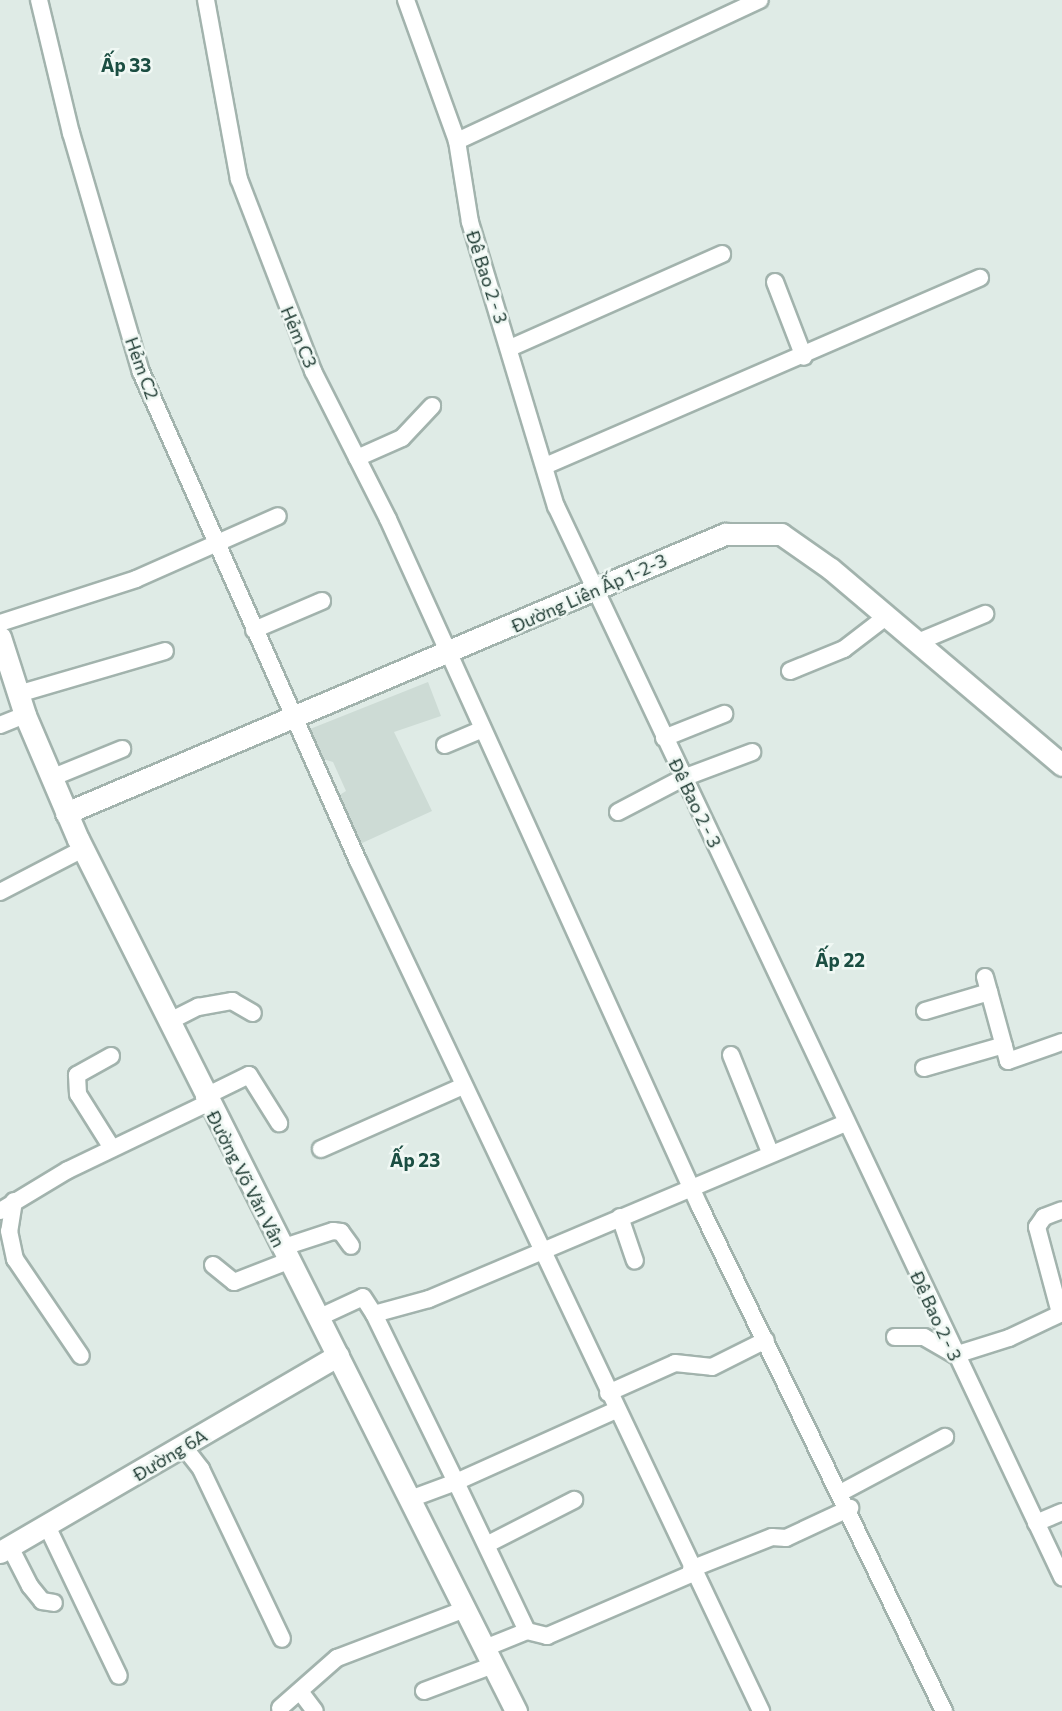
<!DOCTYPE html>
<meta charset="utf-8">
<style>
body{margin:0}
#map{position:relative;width:1062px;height:1711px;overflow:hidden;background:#dfebe6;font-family:Commissioner,sans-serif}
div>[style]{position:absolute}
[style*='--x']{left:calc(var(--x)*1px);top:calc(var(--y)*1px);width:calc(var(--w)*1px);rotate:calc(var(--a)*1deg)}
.built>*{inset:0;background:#cddbd5}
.roads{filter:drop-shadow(2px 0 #a2b3ad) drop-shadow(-2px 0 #a2b3ad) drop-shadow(0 2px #a2b3ad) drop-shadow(0 -2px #a2b3ad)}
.street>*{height:16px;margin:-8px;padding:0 8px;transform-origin:8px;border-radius:8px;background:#fff}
.secondary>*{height:21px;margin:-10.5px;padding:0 10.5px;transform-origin:10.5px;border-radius:10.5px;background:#fff}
span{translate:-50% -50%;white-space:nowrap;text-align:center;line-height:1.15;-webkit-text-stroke:5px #f0f8f4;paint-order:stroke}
.street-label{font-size:18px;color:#203c34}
.neighbourhood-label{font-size:19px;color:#1b4e42;font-weight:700}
</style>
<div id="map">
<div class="built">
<i style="clip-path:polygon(428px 682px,441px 716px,394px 732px,432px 811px,360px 844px,338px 796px,346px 791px,333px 762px,323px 759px,310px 729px)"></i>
</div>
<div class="roads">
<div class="street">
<i style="--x:39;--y:0;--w:137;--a:76.5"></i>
<i style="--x:71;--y:133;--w:249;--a:73.7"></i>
<i style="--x:141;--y:372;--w:535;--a:66.07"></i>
<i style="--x:358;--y:861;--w:941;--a:64.63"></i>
<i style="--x:206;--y:0;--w:182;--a:79.6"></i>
<i style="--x:239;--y:179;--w:206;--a:68.9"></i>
<i style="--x:313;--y:371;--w:166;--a:63.1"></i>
<i style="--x:388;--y:519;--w:755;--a:65.61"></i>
<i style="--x:700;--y:1207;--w:560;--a:64.17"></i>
<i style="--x:406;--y:0;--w:150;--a:70.1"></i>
<i style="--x:457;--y:141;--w:82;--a:80.9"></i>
<i style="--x:470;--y:222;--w:297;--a:73.2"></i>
<i style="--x:556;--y:506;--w:1185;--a:64.71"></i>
<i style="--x:457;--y:141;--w:334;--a:-25"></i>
<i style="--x:775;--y:282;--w:80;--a:68.9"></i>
<i style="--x:510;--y:348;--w:232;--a:-23.9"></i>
<i style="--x:357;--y:458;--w:49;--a:-24"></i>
<i style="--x:402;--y:438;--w:44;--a:-46.8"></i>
<i style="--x:545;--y:466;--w:474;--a:-23.4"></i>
<i style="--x:0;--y:623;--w:143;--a:-17.9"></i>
<i style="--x:136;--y:579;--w:155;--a:-23.9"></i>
<i style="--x:254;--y:630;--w:74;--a:-23.1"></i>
<i style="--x:918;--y:642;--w:73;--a:-22.7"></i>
<i style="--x:790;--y:671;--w:58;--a:-22.2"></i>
<i style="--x:844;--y:649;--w:54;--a:-37.5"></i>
<i style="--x:18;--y:694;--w:153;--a:-16.3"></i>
<i style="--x:0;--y:725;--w:27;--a:-22"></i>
<i style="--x:664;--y:738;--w:65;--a:-21.8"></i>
<i style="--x:445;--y:745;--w:39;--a:-23"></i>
<i style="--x:51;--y:778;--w:77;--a:-22.2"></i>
<i style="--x:618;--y:812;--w:73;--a:-27.6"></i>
<i style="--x:683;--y:778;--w:74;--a:-20.6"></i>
<i style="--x:0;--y:892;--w:93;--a:-27.4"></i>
<i style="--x:985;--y:977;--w:87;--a:74.7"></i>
<i style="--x:1008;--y:1061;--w:57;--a:-19.4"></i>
<i style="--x:925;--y:1011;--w:67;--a:-16.5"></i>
<i style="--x:168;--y:1022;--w:34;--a:-27"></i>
<i style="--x:198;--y:1007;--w:35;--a:-10"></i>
<i style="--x:232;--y:1001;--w:24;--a:30"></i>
<i style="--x:731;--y:1055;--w:105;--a:68.1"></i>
<i style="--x:111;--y:1056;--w:39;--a:151"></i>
<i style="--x:77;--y:1075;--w:19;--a:87"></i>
<i style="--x:78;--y:1094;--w:64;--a:57.8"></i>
<i style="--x:924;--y:1068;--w:83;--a:-16"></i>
<i style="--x:204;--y:1097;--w:50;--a:-26.1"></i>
<i style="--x:249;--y:1075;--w:57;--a:58"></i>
<i style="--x:321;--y:1149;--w:155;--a:-23.9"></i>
<i style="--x:14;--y:1201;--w:30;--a:99"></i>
<i style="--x:9;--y:1231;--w:29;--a:78"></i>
<i style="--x:15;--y:1259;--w:117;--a:55.8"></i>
<i style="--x:0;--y:1211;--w:79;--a:-31.1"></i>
<i style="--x:68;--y:1170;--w:155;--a:-25.6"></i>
<i style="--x:620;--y:1217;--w:46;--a:71.2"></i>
<i style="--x:281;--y:1248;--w:55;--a:-18.1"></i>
<i style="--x:333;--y:1231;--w:8;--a:7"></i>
<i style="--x:341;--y:1232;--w:17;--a:54"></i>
<i style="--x:213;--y:1265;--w:27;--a:39"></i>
<i style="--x:234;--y:1282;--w:58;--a:-21.3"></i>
<i style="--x:1060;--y:1313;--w:89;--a:-105"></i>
<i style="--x:1037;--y:1227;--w:12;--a:-55"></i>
<i style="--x:1044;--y:1217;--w:19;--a:-21"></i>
<i style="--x:374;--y:1314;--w:187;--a:64"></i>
<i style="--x:456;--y:1482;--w:49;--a:159.7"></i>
<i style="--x:320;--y:1317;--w:47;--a:-24.9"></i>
<i style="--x:363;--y:1297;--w:20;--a:57"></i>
<i style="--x:374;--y:1314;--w:57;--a:-15.3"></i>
<i style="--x:429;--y:1299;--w:453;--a:-22.9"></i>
<i style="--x:895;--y:1337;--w:29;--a:0"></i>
<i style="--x:924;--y:1337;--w:36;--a:30"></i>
<i style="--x:955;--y:1355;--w:57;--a:-17.5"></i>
<i style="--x:1009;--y:1338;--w:59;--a:-25.3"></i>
<i style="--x:608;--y:1393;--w:73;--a:-24.1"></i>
<i style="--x:675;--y:1363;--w:37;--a:6"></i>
<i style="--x:712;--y:1367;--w:60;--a:-26.6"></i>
<i style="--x:184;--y:1447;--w:28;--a:52"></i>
<i style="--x:201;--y:1469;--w:188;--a:64.5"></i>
<i style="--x:842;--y:1492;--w:117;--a:-28.1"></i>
<i style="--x:1036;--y:1523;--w:28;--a:-23"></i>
<i style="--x:47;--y:1526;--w:166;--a:64.4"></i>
<i style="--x:488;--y:1544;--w:97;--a:-27.1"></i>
<i style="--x:10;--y:1547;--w:44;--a:62.9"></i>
<i style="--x:30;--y:1586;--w:19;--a:51"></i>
<i style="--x:42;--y:1601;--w:12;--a:9"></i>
<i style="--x:691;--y:1569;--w:87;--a:-21.6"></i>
<i style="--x:772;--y:1537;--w:14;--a:4"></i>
<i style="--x:786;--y:1538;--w:71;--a:-25.1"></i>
<i style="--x:527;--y:1631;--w:165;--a:-115.5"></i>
<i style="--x:456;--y:1482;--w:175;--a:-24.2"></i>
<i style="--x:485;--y:1648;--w:45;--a:-22"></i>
<i style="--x:527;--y:1631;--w:21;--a:14"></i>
<i style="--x:547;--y:1636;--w:159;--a:-23.3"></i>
<i style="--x:424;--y:1691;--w:74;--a:-20.6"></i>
<i style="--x:302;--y:1694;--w:21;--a:53"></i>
<i style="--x:280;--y:1708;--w:76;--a:-41.3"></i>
<i style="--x:337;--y:1658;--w:137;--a:-20.9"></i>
</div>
<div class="secondary">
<i style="--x:0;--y:637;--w:82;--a:72.2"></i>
<i style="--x:25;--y:715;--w:135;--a:66.9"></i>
<i style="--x:78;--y:839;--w:976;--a:63.33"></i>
<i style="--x:66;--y:813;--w:716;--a:-22.95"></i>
<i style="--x:725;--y:534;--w:56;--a:0"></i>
<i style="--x:781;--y:534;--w:61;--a:35"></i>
<i style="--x:831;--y:569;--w:303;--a:40.3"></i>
<i style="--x:0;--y:1552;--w:391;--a:-30.2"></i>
</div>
</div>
<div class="street-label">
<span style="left:487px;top:277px;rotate:72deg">Đê Bao 2 - 3</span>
<span style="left:299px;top:337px;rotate:67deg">Hẻm C3</span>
<span style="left:142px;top:368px;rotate:70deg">Hẻm C2</span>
<span style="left:589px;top:593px;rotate:-24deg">Đường Liên Ấp 1-2-3</span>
<span style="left:695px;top:803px;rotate:64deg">Đê Bao 2 - 3</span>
<span style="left:246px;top:1179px;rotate:63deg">Đường Võ Văn Vân</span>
<span style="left:936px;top:1316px;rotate:65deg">Đê Bao 2 - 3</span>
<span style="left:170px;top:1455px;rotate:-31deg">Đường 6A</span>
</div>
<div class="neighbourhood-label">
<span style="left:126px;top:65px">Ấp 33</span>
<span style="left:840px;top:960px">Ấp 22</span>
<span style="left:415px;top:1160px">Ấp 23</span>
</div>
</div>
